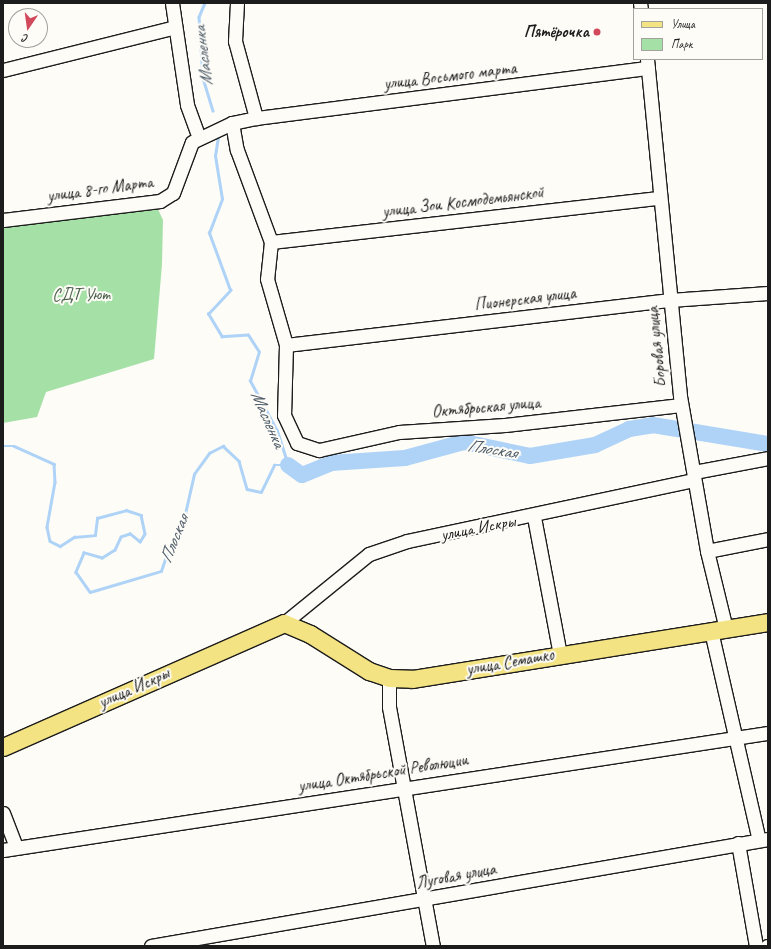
<!DOCTYPE html>
<meta charset="utf-8">
<style>
body{margin:0}
#map{position:relative;width:771px;height:949px;overflow:hidden;background:#fdfcf7;font-family:Caveat,sans-serif}
div>[style]{position:absolute}
[style*='--x']{left:calc(var(--x)*1px);top:calc(var(--y)*1px);width:calc(var(--w)*1px);rotate:calc(var(--a)*1deg)}
.green>*{inset:0;background:#a5e0a6}
.stream>*{height:2.5px;margin:-1.25px;padding:0 1.25px;transform-origin:1.25px;border-radius:1.25px;background:#aed3f7}
.river>*{height:16px;margin:-8px;padding:0 8px;transform-origin:8px;border-radius:8px;background:#aed3f7}
.roads{filter:drop-shadow(1px 0 #1c1c1c) drop-shadow(-1px 0 #1c1c1c) drop-shadow(0 1px #1c1c1c) drop-shadow(0 -1px #1c1c1c)}
.minor>*{height:13px;margin:-6.5px;padding:0 6.5px;transform-origin:6.5px;border-radius:6.5px;background:#fdfcf7}
.major>*{height:17px;margin:-8.5px;padding:0 8.5px;transform-origin:8.5px;border-radius:8.5px;background:#f4e382}
.dots>*{width:11px;height:11px;translate:-50% -50%;box-sizing:border-box;border:2px solid #fdfcf7;border-radius:50%}
span{translate:-50% -50%;white-space:nowrap;text-align:center;line-height:1.15;-webkit-text-stroke:4px #fdfcf7;paint-order:stroke}
.poi-label{font-size:17px;color:#1c1c1c;font-weight:700}
.right{translate:-100% -50%;text-align:right}
.street-label{font-size:17px;color:#1c1c1c}
.park-label{font-size:17px;color:#4c614c}
.water-label{font-size:18px;color:#4f5c69;font-style:italic}
.frame{position:absolute;inset:0;border:4px solid #1c1c1c;pointer-events:none}
.legend{position:absolute;left:633px;top:8px;width:130px;height:52px;box-sizing:border-box;background:#fdfcf7;border:1px solid #a3a29f;margin:0;padding:5px 7px;list-style:none;font-size:12px;color:#1c1c1c}
.legend li{display:flex;align-items:center;gap:8px;height:20px}
.legend b{width:20px;border:1px solid #a3a29f}
.north{position:absolute;left:8px;top:8px;width:40px;height:40px;box-sizing:border-box;background:#fdfcf7;border:1px solid #a3a29f;border-radius:50%;rotate:193deg;font-size:11px;font-weight:700;line-height:16px;text-align:center;color:#1c1c1c}
.north::after{content:'';display:block;margin:auto;width:14px;height:18px;background:#d1495b;clip-path:polygon(50% 0,100% 100%,50% 72%,0 100%)}
</style>
<div id="map">
<div class="green">
<i style="clip-path:polygon(156px 205px,163px 220px,162px 264px,154px 359px,46px 392px,37px 417px,3px 423px,3px 225px)"></i>
</div>
<div class="stream">
<i style="--x:205;--y:3;--w:15;--a:113"></i>
<i style="--x:199;--y:17;--w:61;--a:86.2"></i>
<i style="--x:203;--y:78;--w:34;--a:73"></i>
<i style="--x:3;--y:446;--w:11;--a:0"></i>
<i style="--x:14;--y:446;--w:44;--a:24.2"></i>
<i style="--x:54;--y:464;--w:18;--a:87"></i>
<i style="--x:55;--y:482;--w:46;--a:100.1"></i>
<i style="--x:47;--y:527;--w:14;--a:78"></i>
<i style="--x:50;--y:541;--w:11;--a:27"></i>
<i style="--x:60;--y:546;--w:17;--a:-33"></i>
<i style="--x:74;--y:537;--w:21;--a:-5"></i>
<i style="--x:95;--y:535;--w:17;--a:-83"></i>
<i style="--x:97;--y:518;--w:30;--a:-15"></i>
<i style="--x:126;--y:510;--w:16;--a:18"></i>
<i style="--x:141;--y:515;--w:19;--a:78"></i>
<i style="--x:145;--y:534;--w:9;--a:122"></i>
<i style="--x:140;--y:542;--w:13;--a:-141"></i>
<i style="--x:130;--y:534;--w:9;--a:162"></i>
<i style="--x:121;--y:537;--w:14;--a:115"></i>
<i style="--x:115;--y:550;--w:15;--a:148"></i>
<i style="--x:102;--y:558;--w:19;--a:-164"></i>
<i style="--x:84;--y:553;--w:21;--a:113"></i>
<i style="--x:76;--y:572;--w:24;--a:55"></i>
<i style="--x:90;--y:592;--w:74;--a:-16.5"></i>
<i style="--x:161;--y:571;--w:28;--a:-71"></i>
<i style="--x:170;--y:545;--w:22;--a:-56"></i>
<i style="--x:182;--y:527;--w:54;--a:-77.2"></i>
<i style="--x:194;--y:474;--w:26;--a:-54"></i>
<i style="--x:209;--y:453;--w:16;--a:-27"></i>
<i style="--x:223;--y:446;--w:22;--a:43"></i>
<i style="--x:239;--y:461;--w:29;--a:74"></i>
<i style="--x:247;--y:489;--w:14;--a:12"></i>
<i style="--x:261;--y:492;--w:30;--a:-64"></i>
<i style="--x:274;--y:465;--w:14;--a:0"></i>
<i style="--x:288;--y:465;--w:36;--a:-108"></i>
<i style="--x:277;--y:431;--w:57;--a:-118.4"></i>
<i style="--x:250;--y:381;--w:30;--a:-73"></i>
<i style="--x:259;--y:352;--w:20;--a:-123"></i>
<i style="--x:248;--y:335;--w:26;--a:176"></i>
<i style="--x:222;--y:337;--w:27;--a:-121"></i>
<i style="--x:208;--y:314;--w:33;--a:-47"></i>
<i style="--x:230;--y:290;--w:61;--a:-110.2"></i>
<i style="--x:209;--y:233;--w:36;--a:-69"></i>
<i style="--x:222;--y:199;--w:44;--a:-99.2"></i>
<i style="--x:215;--y:156;--w:20;--a:-81"></i>
</div>
<div class="river">
<i style="--x:288;--y:465;--w:17;--a:36"></i>
<i style="--x:302;--y:475;--w:31;--a:-22"></i>
<i style="--x:331;--y:463;--w:74;--a:-3.9"></i>
<i style="--x:405;--y:458;--w:61;--a:-15.2"></i>
<i style="--x:464;--y:442;--w:67;--a:12"></i>
<i style="--x:530;--y:456;--w:66;--a:-9.6"></i>
<i style="--x:595;--y:445;--w:38;--a:-25"></i>
<i style="--x:629;--y:429;--w:24;--a:-9"></i>
<i style="--x:653;--y:425;--w:117;--a:9.4"></i>
</div>
<div class="roads">
<div class="minor">
<i style="--x:172;--y:3;--w:103;--a:81.6"></i>
<i style="--x:187;--y:105;--w:33;--a:70"></i>
<i style="--x:237;--y:3;--w:38;--a:93"></i>
<i style="--x:235;--y:41;--w:80;--a:74.7"></i>
<i style="--x:256;--y:118;--w:25;--a:168"></i>
<i style="--x:232;--y:123;--w:27;--a:80"></i>
<i style="--x:237;--y:150;--w:98;--a:69.7"></i>
<i style="--x:271;--y:242;--w:37;--a:96"></i>
<i style="--x:267;--y:279;--w:69;--a:73.9"></i>
<i style="--x:286;--y:345;--w:70;--a:91.6"></i>
<i style="--x:284;--y:415;--w:31;--a:65"></i>
<i style="--x:297;--y:443;--w:23;--a:18"></i>
<i style="--x:319;--y:450;--w:82;--a:-12.7"></i>
<i style="--x:399;--y:432;--w:106;--a:-3.8"></i>
<i style="--x:505;--y:425;--w:177;--a:-6.5"></i>
<i style="--x:640;--y:3;--w:6;--a:81"></i>
<i style="--x:647;--y:59;--w:339;--a:84.4"></i>
<i style="--x:680;--y:396;--w:157;--a:80.1"></i>
<i style="--x:707;--y:551;--w:80;--a:76.3"></i>
<i style="--x:3;--y:70;--w:177;--a:-14"></i>
<i style="--x:256;--y:118;--w:395;--a:-7.3"></i>
<i style="--x:3;--y:220;--w:158;--a:-6.9"></i>
<i style="--x:160;--y:201;--w:15;--a:-32"></i>
<i style="--x:173;--y:193;--w:54;--a:-69.6"></i>
<i style="--x:192;--y:142;--w:44;--a:-25.4"></i>
<i style="--x:271;--y:242;--w:390;--a:-6.5"></i>
<i style="--x:286;--y:345;--w:387;--a:-6.7"></i>
<i style="--x:670;--y:300;--w:98;--a:-4.1"></i>
<i style="--x:694;--y:472;--w:75;--a:-10.7"></i>
<i style="--x:534;--y:517;--w:139;--a:79.3"></i>
<i style="--x:707;--y:551;--w:62;--a:-11.1"></i>
<i style="--x:284;--y:623;--w:109;--a:-39.1"></i>
<i style="--x:369;--y:554;--w:40;--a:-18.9"></i>
<i style="--x:407;--y:541;--w:293;--a:-12"></i>
<i style="--x:711;--y:631;--w:214;--a:77.1"></i>
<i style="--x:389;--y:678;--w:29;--a:90"></i>
<i style="--x:389;--y:707;--w:243;--a:79.6"></i>
<i style="--x:3;--y:813;--w:36;--a:69"></i>
<i style="--x:738;--y:843;--w:105;--a:80.1"></i>
<i style="--x:3;--y:850;--w:774;--a:-8.7"></i>
<i style="--x:151;--y:946;--w:626;--a:-9.84"></i>
<i style="--x:767;--y:946;--w:1;--a:0"></i>
</div>
<div class="major">
<i style="--x:3;--y:747;--w:307;--a:-23.8"></i>
<i style="--x:284;--y:623;--w:28;--a:23"></i>
<i style="--x:310;--y:634;--w:70;--a:32.1"></i>
<i style="--x:369;--y:671;--w:21;--a:19"></i>
<i style="--x:389;--y:678;--w:23;--a:2"></i>
<i style="--x:412;--y:679;--w:361;--a:-9.1"></i>
</div>
</div>
<div class="dots">
<i style="left:597px;top:32px;background:#d1495b"></i>
</div>
<div class="poi-label">
<span class="right" style="left:589px;top:32px">Пятёрочка</span>
</div>
<div class="street-label">
<span style="left:450px;top:76px;rotate:-7deg">улица Восьмого марта</span>
<span style="left:100px;top:189px;rotate:-8deg">улица 8-го Марта</span>
<span style="left:463px;top:202px;rotate:-7deg">улица Зои Космодемьянской</span>
<span style="left:525px;top:299px;rotate:-7deg">Пионерская улица</span>
<span style="left:657px;top:347px;rotate:-96deg">Боровая улица</span>
<span style="left:486px;top:407px;rotate:-5deg">Октябрьская улица</span>
<span style="left:478px;top:528px;rotate:-11deg">улица Искры</span>
<span style="left:510px;top:662px;rotate:-10deg">улица Семашко</span>
<span style="left:134px;top:688px;rotate:-24deg">улица Искры</span>
<span style="left:383px;top:773px;rotate:-9deg">улица Октябрьской Революции</span>
<span style="left:456px;top:876px;rotate:-10deg">Луговая улица</span>
</div>
<div class="park-label">
<span style="left:81px;top:295px">СДТ Уют</span>
</div>
<div class="water-label">
<span style="left:203px;top:56px;rotate:-97deg">Масленка</span>
<span style="left:268px;top:419px;rotate:66deg">Масленка</span>
<span style="left:492px;top:449px;rotate:9deg">Плоская</span>
<span style="left:174px;top:539px;rotate:-68deg">Плоская</span>
</div>
<div class="frame"></div>
<ul class="legend">
<li><b style="height:5px;background:#f4e382"></b>Улица</li>
<li><b style="height:11px;background:#a5e0a6"></b>Парк</li>
</ul>
<div class="north">С</div>
</div>
